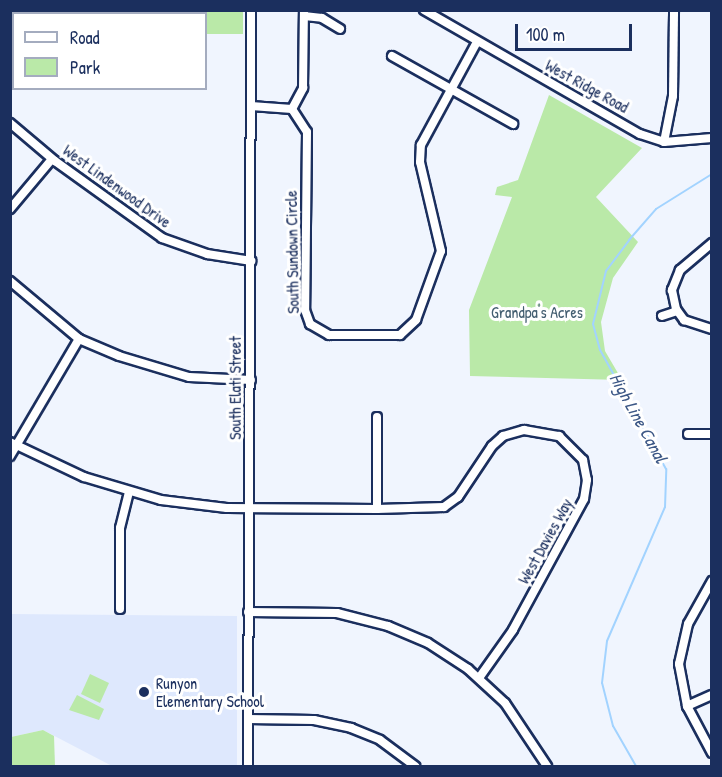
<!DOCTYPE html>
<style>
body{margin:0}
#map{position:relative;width:722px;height:777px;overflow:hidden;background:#f0f5fe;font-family:"Patrick Hand",sans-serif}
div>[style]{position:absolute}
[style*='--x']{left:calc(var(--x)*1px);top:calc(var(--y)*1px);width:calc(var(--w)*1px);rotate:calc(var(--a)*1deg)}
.built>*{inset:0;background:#dee8fd}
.green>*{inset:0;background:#bae9a8}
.stream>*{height:2px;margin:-1px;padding:0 1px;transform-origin:1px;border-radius:1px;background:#a2d3ff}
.roads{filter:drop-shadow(2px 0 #1b2f5e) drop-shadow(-2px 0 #1b2f5e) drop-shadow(0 2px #1b2f5e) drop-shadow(0 -2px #1b2f5e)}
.minor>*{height:8px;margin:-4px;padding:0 4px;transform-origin:4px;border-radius:4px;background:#fff}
.dots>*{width:16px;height:16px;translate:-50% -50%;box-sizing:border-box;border:3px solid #fff;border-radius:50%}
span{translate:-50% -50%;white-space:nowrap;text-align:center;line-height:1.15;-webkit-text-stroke:6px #fff;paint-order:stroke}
.street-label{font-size:16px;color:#1b2f5e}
.park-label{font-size:16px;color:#435e70}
.poi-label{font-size:16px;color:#1b2f5e}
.left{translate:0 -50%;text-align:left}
.water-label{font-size:18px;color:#3d5886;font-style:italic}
.frame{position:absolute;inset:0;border:12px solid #1b2f5e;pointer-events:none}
.legend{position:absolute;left:12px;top:12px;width:195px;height:78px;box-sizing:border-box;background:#fff;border:2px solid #a4acbf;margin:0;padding:8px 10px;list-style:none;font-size:18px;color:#1b2f5e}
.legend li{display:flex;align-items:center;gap:12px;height:30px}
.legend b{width:30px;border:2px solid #a4acbf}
.scale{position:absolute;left:515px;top:24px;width:117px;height:27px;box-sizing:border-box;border:3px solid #1b2f5e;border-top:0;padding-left:8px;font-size:18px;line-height:21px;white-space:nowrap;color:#1b2f5e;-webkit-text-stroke:4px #fff;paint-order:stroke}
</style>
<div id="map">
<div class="built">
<i style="clip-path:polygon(11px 614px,237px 616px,237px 766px,112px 766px,43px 730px,11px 737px)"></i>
</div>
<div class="green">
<i style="clip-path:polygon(178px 11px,243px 11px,243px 34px,206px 34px,206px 14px)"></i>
<i style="clip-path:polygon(549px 95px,642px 148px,596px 197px,638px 242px,613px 278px,601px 322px,605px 351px,622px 380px,470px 376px,469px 310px,512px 197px,495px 195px,497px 187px,518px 180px)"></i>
<i style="clip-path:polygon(90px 674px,109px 683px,100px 703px,81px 694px)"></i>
<i style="clip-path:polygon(77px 695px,104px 709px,99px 720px,69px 710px)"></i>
<i style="clip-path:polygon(43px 730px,54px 736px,55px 766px,11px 766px,11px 737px)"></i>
</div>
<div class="stream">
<i style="--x:636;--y:766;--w:46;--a:-119.9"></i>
<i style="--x:613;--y:726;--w:44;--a:-104.3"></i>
<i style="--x:602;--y:683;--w:42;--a:-83.2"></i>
<i style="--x:607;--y:641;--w:146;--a:-66.6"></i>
<i style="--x:665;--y:507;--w:38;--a:-88"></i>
<i style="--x:666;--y:469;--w:136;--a:-119"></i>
<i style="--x:600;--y:350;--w:27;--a:-105"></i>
<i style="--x:593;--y:324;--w:55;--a:-76.2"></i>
<i style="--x:606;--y:271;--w:39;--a:-53"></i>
<i style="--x:629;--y:240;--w:41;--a:-48.9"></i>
<i style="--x:656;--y:209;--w:66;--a:-32"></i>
</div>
<div class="roads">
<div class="minor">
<i style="--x:424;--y:10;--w:249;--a:29.9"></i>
<i style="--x:640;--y:134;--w:25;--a:18"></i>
<i style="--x:664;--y:142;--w:48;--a:-4.8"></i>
<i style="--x:304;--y:16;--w:18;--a:6"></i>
<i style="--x:322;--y:18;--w:21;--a:31"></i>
<i style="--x:392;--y:56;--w:139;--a:29.3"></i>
<i style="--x:251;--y:106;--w:41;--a:4.2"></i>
<i style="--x:292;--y:109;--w:27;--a:57"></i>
<i style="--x:307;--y:132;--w:178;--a:90.6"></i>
<i style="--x:305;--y:310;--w:15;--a:70"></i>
<i style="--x:310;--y:324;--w:22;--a:30"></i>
<i style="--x:329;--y:335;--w:71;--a:0"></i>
<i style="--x:400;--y:335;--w:22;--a:-43"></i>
<i style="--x:416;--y:320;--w:73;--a:-70.1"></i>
<i style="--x:441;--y:251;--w:91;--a:-103.3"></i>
<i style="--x:420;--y:162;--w:17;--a:-87"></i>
<i style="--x:421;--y:145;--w:117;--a:-61.5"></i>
<i style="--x:292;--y:109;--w:24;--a:-62"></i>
<i style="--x:303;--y:88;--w:78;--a:-89.3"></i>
<i style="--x:10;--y:123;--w:59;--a:40.2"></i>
<i style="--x:55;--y:161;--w:132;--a:35.7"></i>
<i style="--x:162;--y:238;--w:48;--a:19.6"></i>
<i style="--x:207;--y:254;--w:45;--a:9"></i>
<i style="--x:664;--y:142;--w:47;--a:-78.9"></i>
<i style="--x:673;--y:96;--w:86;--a:-89.3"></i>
<i style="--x:10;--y:209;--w:65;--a:-50"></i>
<i style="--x:712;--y:243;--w:42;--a:139.8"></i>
<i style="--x:680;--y:270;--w:22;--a:112"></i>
<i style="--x:672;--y:290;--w:19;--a:78"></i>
<i style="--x:676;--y:309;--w:14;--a:54"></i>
<i style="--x:684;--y:320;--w:29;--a:18"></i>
<i style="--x:10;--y:281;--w:90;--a:40"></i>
<i style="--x:79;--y:339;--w:43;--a:23"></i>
<i style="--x:119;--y:356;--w:73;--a:16.7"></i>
<i style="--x:189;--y:377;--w:62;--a:2.8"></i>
<i style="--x:662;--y:316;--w:16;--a:-18"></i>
<i style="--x:688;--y:434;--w:24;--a:0"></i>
<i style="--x:10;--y:442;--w:82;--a:25.3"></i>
<i style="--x:84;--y:477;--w:80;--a:16.6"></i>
<i style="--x:161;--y:500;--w:66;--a:6.9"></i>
<i style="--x:227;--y:508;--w:150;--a:0.4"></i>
<i style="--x:377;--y:509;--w:67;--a:-1.7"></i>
<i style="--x:444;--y:507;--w:17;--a:-36"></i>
<i style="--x:458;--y:497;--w:61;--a:-56.3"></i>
<i style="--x:492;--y:446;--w:15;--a:-42"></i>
<i style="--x:503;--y:436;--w:22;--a:-16"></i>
<i style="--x:524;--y:430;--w:36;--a:10"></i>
<i style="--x:559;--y:436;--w:34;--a:45"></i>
<i style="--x:583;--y:460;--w:20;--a:79"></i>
<i style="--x:587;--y:480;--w:19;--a:99"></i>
<i style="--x:584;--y:499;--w:149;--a:118.5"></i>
<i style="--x:513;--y:630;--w:59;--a:125.3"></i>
<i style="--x:10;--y:456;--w:136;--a:-59.5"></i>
<i style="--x:377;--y:509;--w:92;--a:-90"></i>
<i style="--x:712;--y:581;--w:49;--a:119.2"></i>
<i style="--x:688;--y:624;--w:41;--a:102.7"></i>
<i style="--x:679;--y:664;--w:43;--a:79.2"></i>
<i style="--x:687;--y:706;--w:53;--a:62"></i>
<i style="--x:120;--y:609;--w:81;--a:-90"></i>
<i style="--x:120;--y:528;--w:37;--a:-76"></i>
<i style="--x:248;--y:612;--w:89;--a:0.6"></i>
<i style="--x:337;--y:613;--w:53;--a:14.3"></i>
<i style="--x:388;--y:626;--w:43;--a:23"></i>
<i style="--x:428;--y:643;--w:48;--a:33"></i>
<i style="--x:468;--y:669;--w:50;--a:42.6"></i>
<i style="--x:505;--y:703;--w:76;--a:56.3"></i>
<i style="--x:687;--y:706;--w:27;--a:-24"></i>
<i style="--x:248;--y:719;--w:66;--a:0.9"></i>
<i style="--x:314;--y:720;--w:38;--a:12"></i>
<i style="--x:351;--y:728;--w:31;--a:22"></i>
<i style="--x:380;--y:740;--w:44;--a:36.6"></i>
<i style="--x:248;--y:766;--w:756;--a:-89.77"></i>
</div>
</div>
<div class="dots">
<i style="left:144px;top:692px;background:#1b2f5e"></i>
</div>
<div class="street-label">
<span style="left:587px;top:86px;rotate:29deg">West Ridge Road</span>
<span style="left:117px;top:186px;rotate:36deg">West Lindenwood Drive</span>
<span style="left:292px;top:252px;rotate:-91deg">South Sundown Circle</span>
<span style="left:235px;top:388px;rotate:-90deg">South Elati Street</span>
<span style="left:545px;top:541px;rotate:-61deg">West Davies Way</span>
</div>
<div class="park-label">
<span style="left:537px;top:312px">Grandpa's Acres</span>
</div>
<div class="poi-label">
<span class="left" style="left:156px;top:692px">Runyon<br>Elementary School</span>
</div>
<div class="water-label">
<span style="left:638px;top:418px;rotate:61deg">High Line Canal</span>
</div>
<div class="frame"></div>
<ul class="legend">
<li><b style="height:8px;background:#fff"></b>Road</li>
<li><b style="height:16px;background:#bae9a8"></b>Park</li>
</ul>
<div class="scale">100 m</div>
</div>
